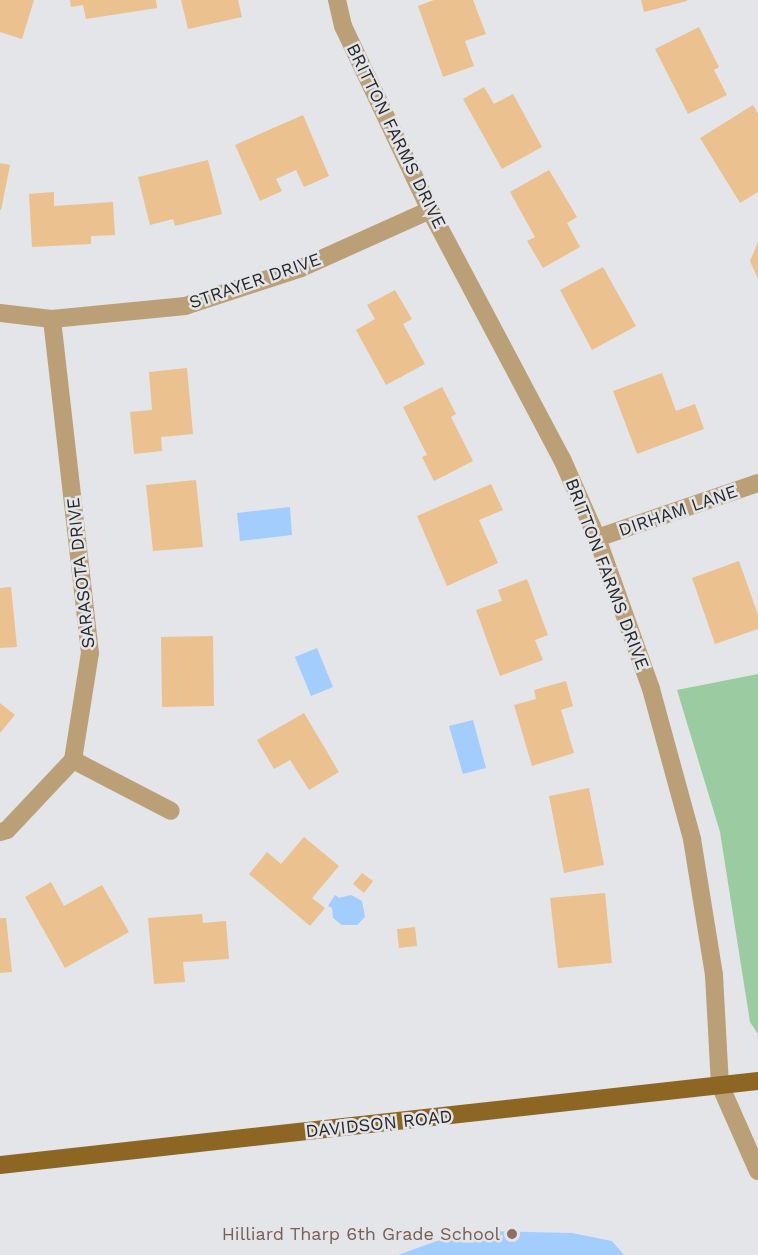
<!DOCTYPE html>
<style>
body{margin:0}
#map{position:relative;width:758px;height:1255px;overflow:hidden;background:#e3e5e8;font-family:"Work Sans",sans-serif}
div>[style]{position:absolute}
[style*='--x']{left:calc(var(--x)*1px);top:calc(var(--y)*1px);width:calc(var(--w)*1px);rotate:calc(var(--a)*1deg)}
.green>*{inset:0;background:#9acba1}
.water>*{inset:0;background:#a3cdfd}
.building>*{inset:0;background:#ebc18f}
.minor>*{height:18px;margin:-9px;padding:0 9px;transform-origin:9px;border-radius:9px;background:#bba077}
.major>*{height:18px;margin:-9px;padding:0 9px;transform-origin:9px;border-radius:9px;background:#8d6624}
.dots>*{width:16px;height:16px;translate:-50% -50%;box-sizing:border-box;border:3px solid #e3e5e8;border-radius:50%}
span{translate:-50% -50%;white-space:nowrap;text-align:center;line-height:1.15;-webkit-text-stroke:5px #e3e5e8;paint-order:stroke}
.street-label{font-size:18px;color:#28282a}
.education-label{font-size:18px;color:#785e54}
.right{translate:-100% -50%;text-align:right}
</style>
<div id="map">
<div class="green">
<i style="clip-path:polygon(758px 674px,758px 1034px,750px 1022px,720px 832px,677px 690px)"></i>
</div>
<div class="water">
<i style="clip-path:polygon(290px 507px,292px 535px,240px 541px,237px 513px)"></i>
<i style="clip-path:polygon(317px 648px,333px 687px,311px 696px,295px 657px)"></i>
<i style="clip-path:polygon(473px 720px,486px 768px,463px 774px,449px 726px)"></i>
<i style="clip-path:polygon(335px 895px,339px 898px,351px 895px,362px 901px,365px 917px,357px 925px,342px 925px,333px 918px,332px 908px,328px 906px)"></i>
<i style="clip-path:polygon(486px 1231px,572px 1233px,612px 1241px,624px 1255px,398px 1255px,437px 1241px)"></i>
</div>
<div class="building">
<i style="clip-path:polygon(0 0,34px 0,22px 39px,0 32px)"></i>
<i style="clip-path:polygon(70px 0,156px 0,157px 8px,86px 19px,83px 5px,71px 7px)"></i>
<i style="clip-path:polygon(181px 0,238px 0,242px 17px,188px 29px)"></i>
<i style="clip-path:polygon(434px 0,473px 0,486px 34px,465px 41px,474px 66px,443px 77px,418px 6px)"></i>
<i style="clip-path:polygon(641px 0,687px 0,687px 1px,644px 12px)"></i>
<i style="clip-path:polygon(699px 27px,719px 67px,714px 70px,727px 95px,688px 114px,655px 49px)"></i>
<i style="clip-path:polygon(484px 87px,494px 104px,513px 94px,542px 147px,502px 169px,463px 99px)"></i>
<i style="clip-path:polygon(753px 105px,758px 114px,758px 192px,740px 203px,700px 138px)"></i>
<i style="clip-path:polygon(303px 115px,329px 176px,304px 187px,296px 170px,276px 179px,282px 191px,260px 201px,235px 145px)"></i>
<i style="clip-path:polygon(208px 160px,222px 214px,175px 226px,173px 219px,150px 225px,138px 177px)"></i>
<i style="clip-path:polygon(0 163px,10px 165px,1px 210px,0 210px)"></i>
<i style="clip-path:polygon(549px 170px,577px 217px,567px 223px,580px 247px,543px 268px,527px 241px,535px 237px,510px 192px)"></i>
<i style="clip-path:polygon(54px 192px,54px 206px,113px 202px,115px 235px,91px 236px,91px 244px,32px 247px,29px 194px)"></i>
<i style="clip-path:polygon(758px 242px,758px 279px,750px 261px)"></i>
<i style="clip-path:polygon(603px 267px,636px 326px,592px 350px,560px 290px)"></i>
<i style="clip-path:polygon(395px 290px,412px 319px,403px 324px,425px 364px,386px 385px,356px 330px,375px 319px,367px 305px)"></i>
<i style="clip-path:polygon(187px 368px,193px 434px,161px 437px,162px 451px,134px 454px,130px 412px,152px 410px,149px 372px)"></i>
<i style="clip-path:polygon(662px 373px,676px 411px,695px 404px,704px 429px,637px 454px,613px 391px)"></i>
<i style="clip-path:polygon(442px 387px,456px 414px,451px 417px,473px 461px,434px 481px,422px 457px,427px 455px,403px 407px)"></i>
<i style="clip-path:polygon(196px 480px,203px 547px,153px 551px,146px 485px)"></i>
<i style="clip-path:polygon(491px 484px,503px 510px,479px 520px,498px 563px,447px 586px,417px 516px)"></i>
<i style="clip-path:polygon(739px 561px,758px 615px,758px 629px,715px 644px,692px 578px)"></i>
<i style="clip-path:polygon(527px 579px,548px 635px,535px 640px,543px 660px,500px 676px,476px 610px,502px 601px,498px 590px)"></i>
<i style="clip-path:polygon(11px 587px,17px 647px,0 648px,0 588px)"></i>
<i style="clip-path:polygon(213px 636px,214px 706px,162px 707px,161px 637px)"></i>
<i style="clip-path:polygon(566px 681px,573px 706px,561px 710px,574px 753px,532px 766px,514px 705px,536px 699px,534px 690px)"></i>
<i style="clip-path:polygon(0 703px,15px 715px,0 733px)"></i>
<i style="clip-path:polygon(304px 713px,339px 772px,309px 790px,290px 760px,274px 769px,257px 740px)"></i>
<i style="clip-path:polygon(589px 788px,604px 865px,564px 873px,549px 796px)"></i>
<i style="clip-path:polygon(304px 837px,339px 866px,312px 898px,325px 908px,310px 926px,249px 874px,267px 852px,281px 864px)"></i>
<i style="clip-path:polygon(362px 873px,373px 881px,364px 893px,353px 884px)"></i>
<i style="clip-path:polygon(51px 882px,64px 906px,102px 885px,129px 932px,65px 968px,25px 897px)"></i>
<i style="clip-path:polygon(605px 893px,612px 963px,558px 968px,550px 898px)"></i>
<i style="clip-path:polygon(202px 914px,203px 923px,226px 921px,229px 959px,183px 962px,185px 982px,154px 984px,148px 918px)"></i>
<i style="clip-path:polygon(0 918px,6px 918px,12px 972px,0 973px)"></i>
<i style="clip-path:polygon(415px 927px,417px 946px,399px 948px,397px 929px)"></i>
</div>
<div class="minor">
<i style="--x:337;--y:0;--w:27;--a:77"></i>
<i style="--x:343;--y:26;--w:204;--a:64.7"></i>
<i style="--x:430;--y:210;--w:282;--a:62.1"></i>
<i style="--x:562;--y:459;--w:86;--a:66.1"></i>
<i style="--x:597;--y:538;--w:160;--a:70.3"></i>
<i style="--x:651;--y:689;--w:156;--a:74.7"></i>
<i style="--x:692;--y:839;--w:138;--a:80.8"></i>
<i style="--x:714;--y:975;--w:110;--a:86.9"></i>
<i style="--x:720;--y:1085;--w:94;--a:66.2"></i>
<i style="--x:0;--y:313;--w:52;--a:6.6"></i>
<i style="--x:52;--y:319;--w:134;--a:-5.6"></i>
<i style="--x:185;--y:306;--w:122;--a:-18.1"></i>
<i style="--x:301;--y:268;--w:141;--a:-24.2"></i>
<i style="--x:597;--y:538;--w:170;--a:-18.9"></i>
<i style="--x:73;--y:760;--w:110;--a:27.5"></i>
<i style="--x:0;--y:832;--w:7;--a:-16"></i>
<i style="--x:7;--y:830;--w:96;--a:-46.7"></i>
<i style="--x:73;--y:760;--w:108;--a:-81"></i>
<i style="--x:90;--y:653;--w:336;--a:-96.5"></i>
</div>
<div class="major">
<i style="--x:0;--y:1165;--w:763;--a:-6.32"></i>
</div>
<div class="dots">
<i style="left:512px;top:1234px;background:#8d6e63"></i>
</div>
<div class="street-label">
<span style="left:396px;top:136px;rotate:64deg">BRITTON FARMS DRIVE</span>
<span style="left:255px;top:281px;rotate:-19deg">STRAYER DRIVE</span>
<span style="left:678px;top:511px;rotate:-19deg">DIRHAM LANE</span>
<span style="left:81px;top:573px;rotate:-96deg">SARASOTA DRIVE</span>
<span style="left:607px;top:574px;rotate:69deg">BRITTON FARMS DRIVE</span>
<span style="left:379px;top:1124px;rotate:-6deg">DAVIDSON ROAD</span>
</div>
<div class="education-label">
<span class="right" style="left:500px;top:1234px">Hilliard Tharp 6th Grade School</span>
</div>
</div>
